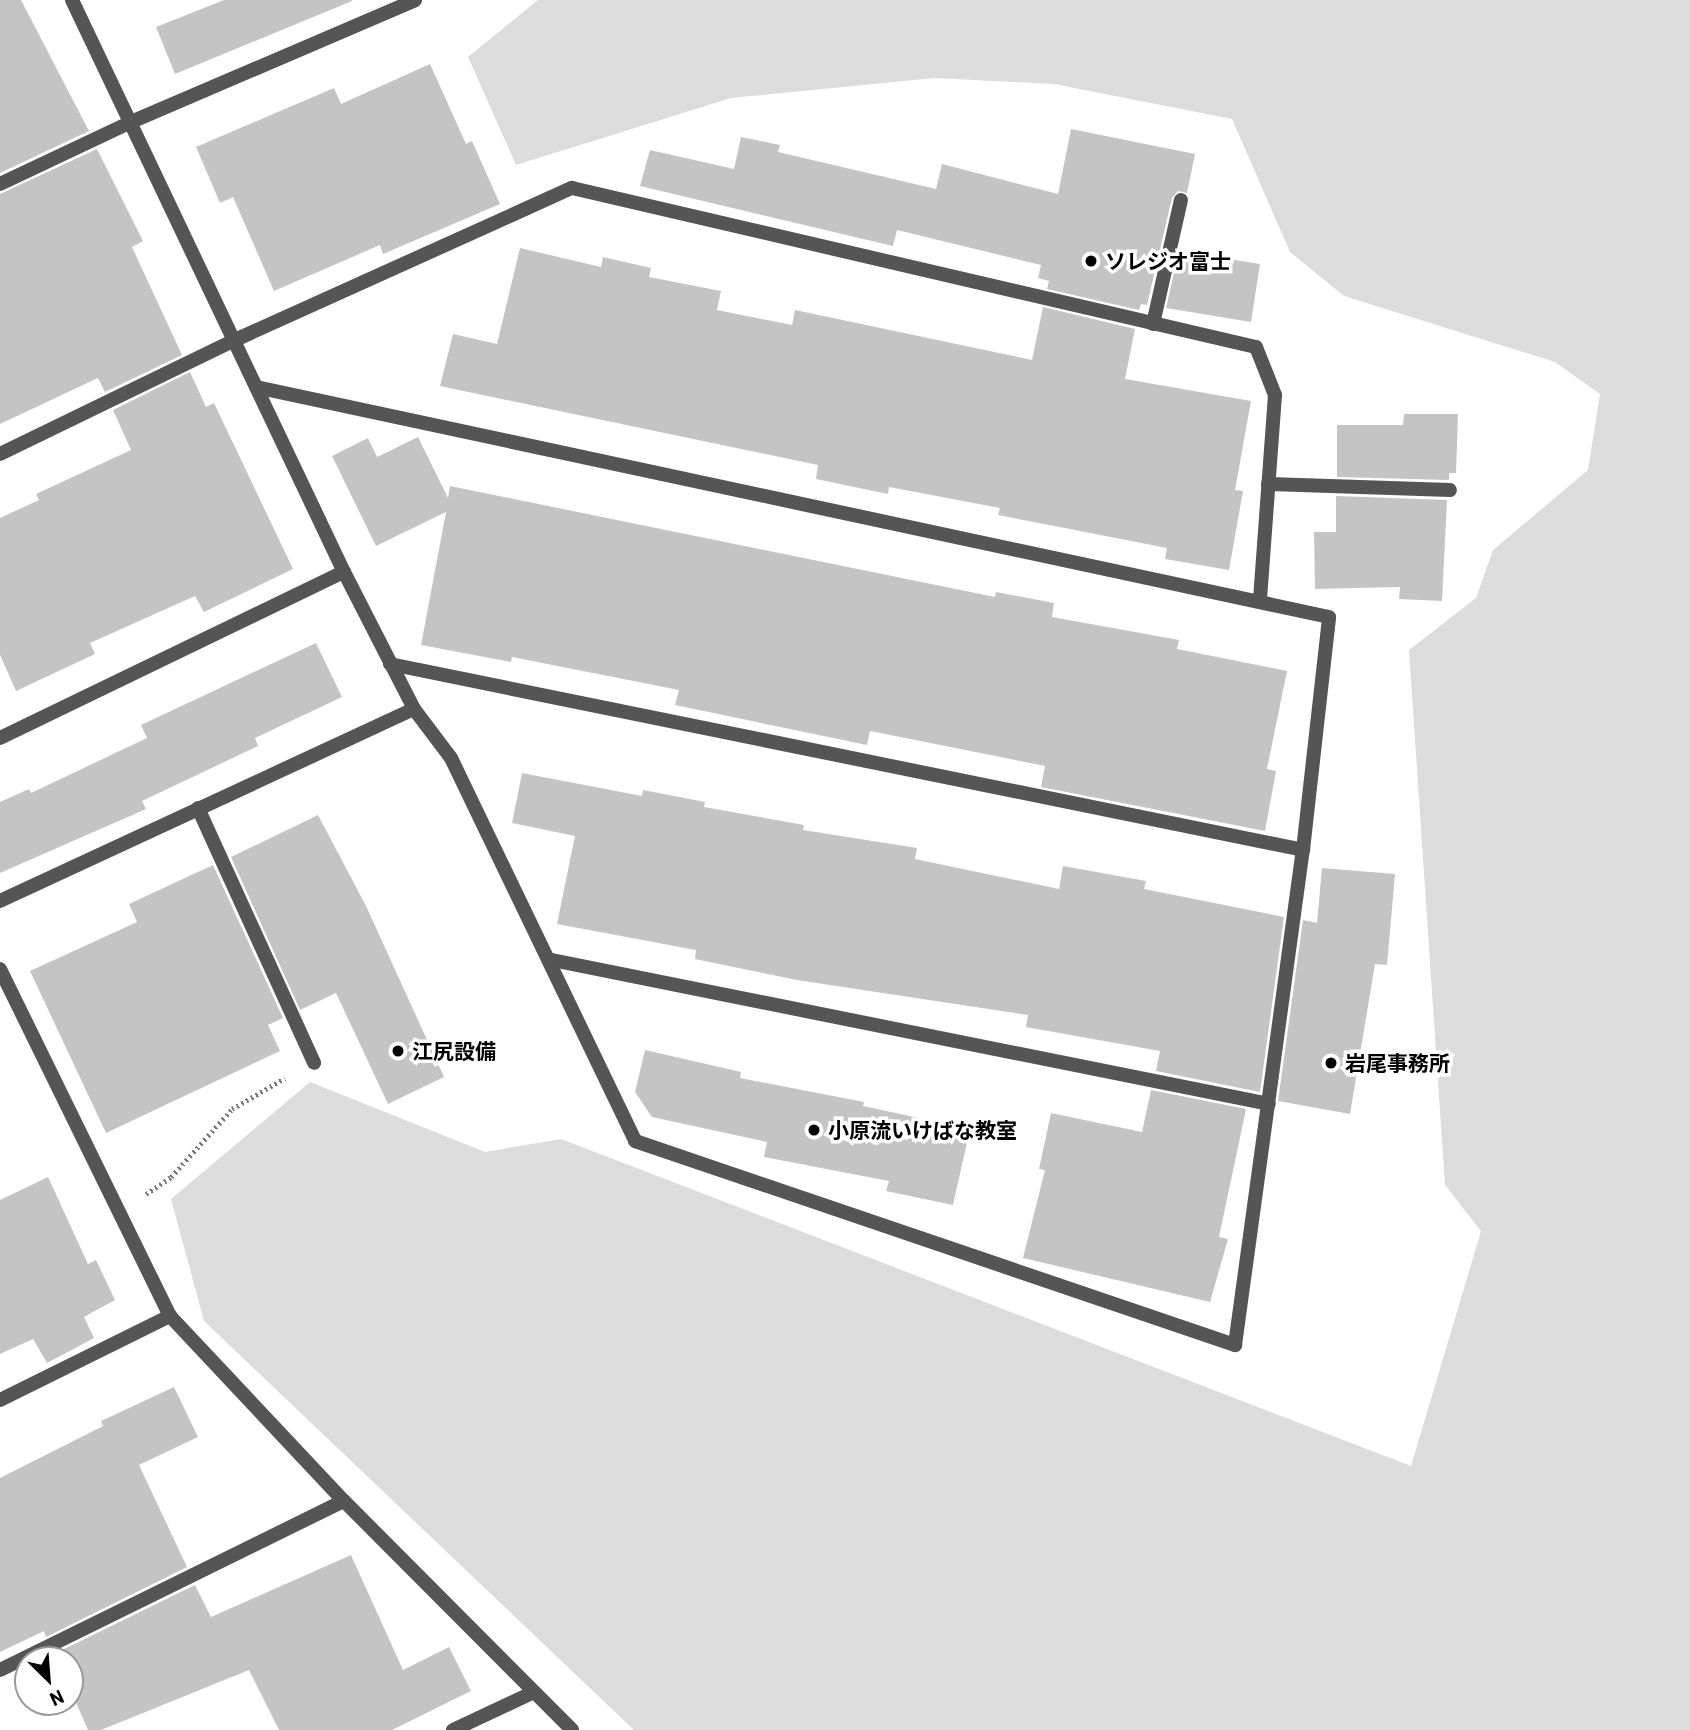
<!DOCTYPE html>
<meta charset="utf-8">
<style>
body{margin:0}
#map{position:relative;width:1690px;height:1730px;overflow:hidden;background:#fff;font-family:Barlow,"Noto Sans JP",sans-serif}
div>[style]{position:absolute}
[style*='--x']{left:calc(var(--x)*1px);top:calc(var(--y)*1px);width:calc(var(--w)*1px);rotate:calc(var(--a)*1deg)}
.green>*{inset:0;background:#dcdcdc}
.building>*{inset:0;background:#c4c4c4}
.path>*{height:4.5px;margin-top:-2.25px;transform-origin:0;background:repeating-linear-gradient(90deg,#777 0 2px,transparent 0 5.5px)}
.minor>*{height:14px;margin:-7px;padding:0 7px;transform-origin:7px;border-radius:7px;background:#555}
.dots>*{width:19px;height:19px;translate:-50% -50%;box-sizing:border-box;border:4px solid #fff;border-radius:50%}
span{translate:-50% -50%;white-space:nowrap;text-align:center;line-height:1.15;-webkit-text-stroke:7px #fff;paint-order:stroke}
.poi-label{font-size:21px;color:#000;font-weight:700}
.left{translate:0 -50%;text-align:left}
.north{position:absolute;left:14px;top:1646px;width:70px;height:70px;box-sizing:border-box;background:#fff;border:2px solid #999;border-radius:50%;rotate:155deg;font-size:19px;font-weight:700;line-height:28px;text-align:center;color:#000}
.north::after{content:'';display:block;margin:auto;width:24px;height:32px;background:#000;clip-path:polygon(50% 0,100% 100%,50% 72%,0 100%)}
</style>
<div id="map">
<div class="green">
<i style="clip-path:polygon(538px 0,1690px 0,1690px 1730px,634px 1730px,204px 1321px,171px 1199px,310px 1082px,485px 1152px,561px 1139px,1411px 1466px,1481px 1231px,1445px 1185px,1409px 650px,1476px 598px,1493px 550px,1588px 470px,1600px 394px,1555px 362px,1344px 296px,1290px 252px,1232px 119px,1054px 84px,934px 78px,731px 98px,516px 165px,468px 57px)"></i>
</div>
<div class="building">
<i style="clip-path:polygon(0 0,21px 0,89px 131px,0 173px)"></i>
<i style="clip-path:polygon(224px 0,352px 0,352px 1px,175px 74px,156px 27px)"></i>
<i style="clip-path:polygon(430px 64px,466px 144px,472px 141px,500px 204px,383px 254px,380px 245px,274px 291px,233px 197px,220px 203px,196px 147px,334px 88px,341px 104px)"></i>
<i style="clip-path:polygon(1071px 129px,1195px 154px,1187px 193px,1178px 191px,1172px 198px,1147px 305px,1141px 304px,1139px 310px,1047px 289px,1049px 281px,1038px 278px,1041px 265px,897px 230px,893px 246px,640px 186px,650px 150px,734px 169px,741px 137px,780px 145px,778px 152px,936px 189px,942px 164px,1058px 194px)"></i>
<i style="clip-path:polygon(97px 149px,143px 241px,132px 247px,182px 355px,105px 392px,98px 378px,0 424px,0 194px)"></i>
<i style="clip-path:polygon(520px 248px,601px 267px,603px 257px,651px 268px,649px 277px,721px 291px,717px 310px,792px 325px,795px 310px,1032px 360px,1043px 307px,1135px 329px,1125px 379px,1251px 401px,1235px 490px,1243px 491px,1229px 570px,1165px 559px,1167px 548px,998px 515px,1000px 508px,889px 487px,888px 494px,816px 479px,818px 465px,440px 386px,453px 334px,497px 344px)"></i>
<i style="clip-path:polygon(1179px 251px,1260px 264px,1251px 322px,1166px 308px)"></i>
<i style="clip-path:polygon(190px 372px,206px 407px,214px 403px,293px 569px,204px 612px,195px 596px,90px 643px,95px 654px,16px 691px,0 655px,0 518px,39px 500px,36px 494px,131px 450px,113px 410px)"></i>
<i style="clip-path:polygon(1404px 414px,1458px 414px,1456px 473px,1449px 473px,1449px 480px,1337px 477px,1337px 425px,1403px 425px)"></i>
<i style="clip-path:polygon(418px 437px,448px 498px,450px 486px,995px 597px,996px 592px,1054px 603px,1052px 617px,1179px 640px,1177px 649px,1287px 671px,1267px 769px,1276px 771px,1265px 831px,1041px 787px,1045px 766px,870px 731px,867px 745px,675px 705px,679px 690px,512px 657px,511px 662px,421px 645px,446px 512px,376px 546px,332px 456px,368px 438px,377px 457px)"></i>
<i style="clip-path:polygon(1336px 496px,1447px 500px,1442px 601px,1399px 599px,1400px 587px,1315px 589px,1314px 532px,1336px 532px)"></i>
<i style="clip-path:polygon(316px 643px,342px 697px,255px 738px,258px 746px,142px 801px,146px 809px,0 873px,0 802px,29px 789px,31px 793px,147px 738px,141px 725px)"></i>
<i style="clip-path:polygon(522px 773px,642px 796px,643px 790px,705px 802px,704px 807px,804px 825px,803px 830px,917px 848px,915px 859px,1059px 889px,1063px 866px,1146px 881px,1144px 889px,1284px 917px,1260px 1092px,1156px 1071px,1160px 1051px,1026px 1027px,1028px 1015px,797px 980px,695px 959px,696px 950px,557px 924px,575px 836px,512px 823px)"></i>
<i style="clip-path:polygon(318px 815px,366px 906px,444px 1077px,388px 1104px,336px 993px,300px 1010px,231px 857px)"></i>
<i style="clip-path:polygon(213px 865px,283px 1018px,268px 1025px,280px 1051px,106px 1133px,30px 971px,137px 922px,129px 904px)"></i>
<i style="clip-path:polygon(1322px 868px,1395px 874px,1387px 965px,1375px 964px,1350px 1114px,1278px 1101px,1303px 920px,1317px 923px)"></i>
<i style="clip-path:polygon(645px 1050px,741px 1072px,740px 1078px,864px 1102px,863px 1106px,970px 1129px,953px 1205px,886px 1191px,889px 1181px,764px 1157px,767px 1142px,652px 1117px,635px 1092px)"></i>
<i style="clip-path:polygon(1151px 1090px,1246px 1109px,1219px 1237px,1228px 1239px,1210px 1302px,1023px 1258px,1045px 1170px,1039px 1169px,1051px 1113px,1142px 1132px)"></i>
<i style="clip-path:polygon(48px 1177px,88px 1264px,96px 1260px,115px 1300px,84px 1317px,94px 1338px,47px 1363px,33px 1339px,0 1354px,0 1200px)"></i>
<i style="clip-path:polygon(174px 1387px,198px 1437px,139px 1465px,187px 1567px,46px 1637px,44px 1631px,0 1652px,0 1478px,103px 1426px,101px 1421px)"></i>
<i style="clip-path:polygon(351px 1555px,403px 1670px,449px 1647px,471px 1691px,392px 1730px,279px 1730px,249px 1670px,101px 1730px,88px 1730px,70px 1689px,70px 1660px,57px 1660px,54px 1654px,195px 1585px,211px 1617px)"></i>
</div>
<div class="path">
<i style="--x:146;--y:1194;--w:30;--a:-34"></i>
<i style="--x:171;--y:1177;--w:91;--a:-48.1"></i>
<i style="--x:232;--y:1109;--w:61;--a:-30.3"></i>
</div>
<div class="minor">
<i style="--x:72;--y:0;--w:633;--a:64.57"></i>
<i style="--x:344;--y:572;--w:154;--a:62.9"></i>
<i style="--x:414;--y:709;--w:61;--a:52.9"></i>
<i style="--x:451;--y:758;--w:425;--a:64.3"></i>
<i style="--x:635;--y:1141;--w:634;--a:18.78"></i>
<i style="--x:1235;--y:1345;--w:500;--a:-82.2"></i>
<i style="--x:1303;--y:850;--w:234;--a:-83.6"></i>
<i style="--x:1329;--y:617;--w:1097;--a:-167.9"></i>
<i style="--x:0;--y:184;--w:145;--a:-25.3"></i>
<i style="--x:131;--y:122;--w:309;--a:-23.2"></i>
<i style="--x:1153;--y:324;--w:127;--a:-77.3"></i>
<i style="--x:0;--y:454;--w:261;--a:-25.9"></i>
<i style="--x:235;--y:340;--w:370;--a:-24.3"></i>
<i style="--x:572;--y:188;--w:702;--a:13.09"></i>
<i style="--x:1256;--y:347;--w:52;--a:68.4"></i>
<i style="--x:1275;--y:395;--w:205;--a:94.2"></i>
<i style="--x:1268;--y:484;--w:182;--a:1.9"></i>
<i style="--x:390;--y:664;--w:932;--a:11.51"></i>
<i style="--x:0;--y:738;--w:382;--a:-25.8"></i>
<i style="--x:198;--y:808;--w:280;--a:65.5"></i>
<i style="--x:0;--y:901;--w:456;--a:-24.9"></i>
<i style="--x:552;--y:960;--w:731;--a:11.36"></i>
<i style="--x:0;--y:969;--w:386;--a:63.9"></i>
<i style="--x:170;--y:1316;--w:254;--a:46.8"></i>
<i style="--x:344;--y:1501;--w:323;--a:45.1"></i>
<i style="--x:0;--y:1400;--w:190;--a:-26.3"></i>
<i style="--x:0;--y:1670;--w:383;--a:-26.2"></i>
<i style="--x:453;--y:1730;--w:89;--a:-25.1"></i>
</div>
<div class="dots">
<i style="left:1091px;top:261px;background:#000"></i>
<i style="left:398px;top:1051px;background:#000"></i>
<i style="left:1331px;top:1063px;background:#000"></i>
<i style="left:814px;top:1130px;background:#000"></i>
</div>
<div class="poi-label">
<span class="left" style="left:1105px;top:261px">ソレジオ富士</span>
<span class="left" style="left:412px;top:1051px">江尻設備</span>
<span class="left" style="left:1345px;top:1063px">岩尾事務所</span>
<span class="left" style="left:828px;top:1130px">小原流いけばな教室</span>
</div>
<div class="north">N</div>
</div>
